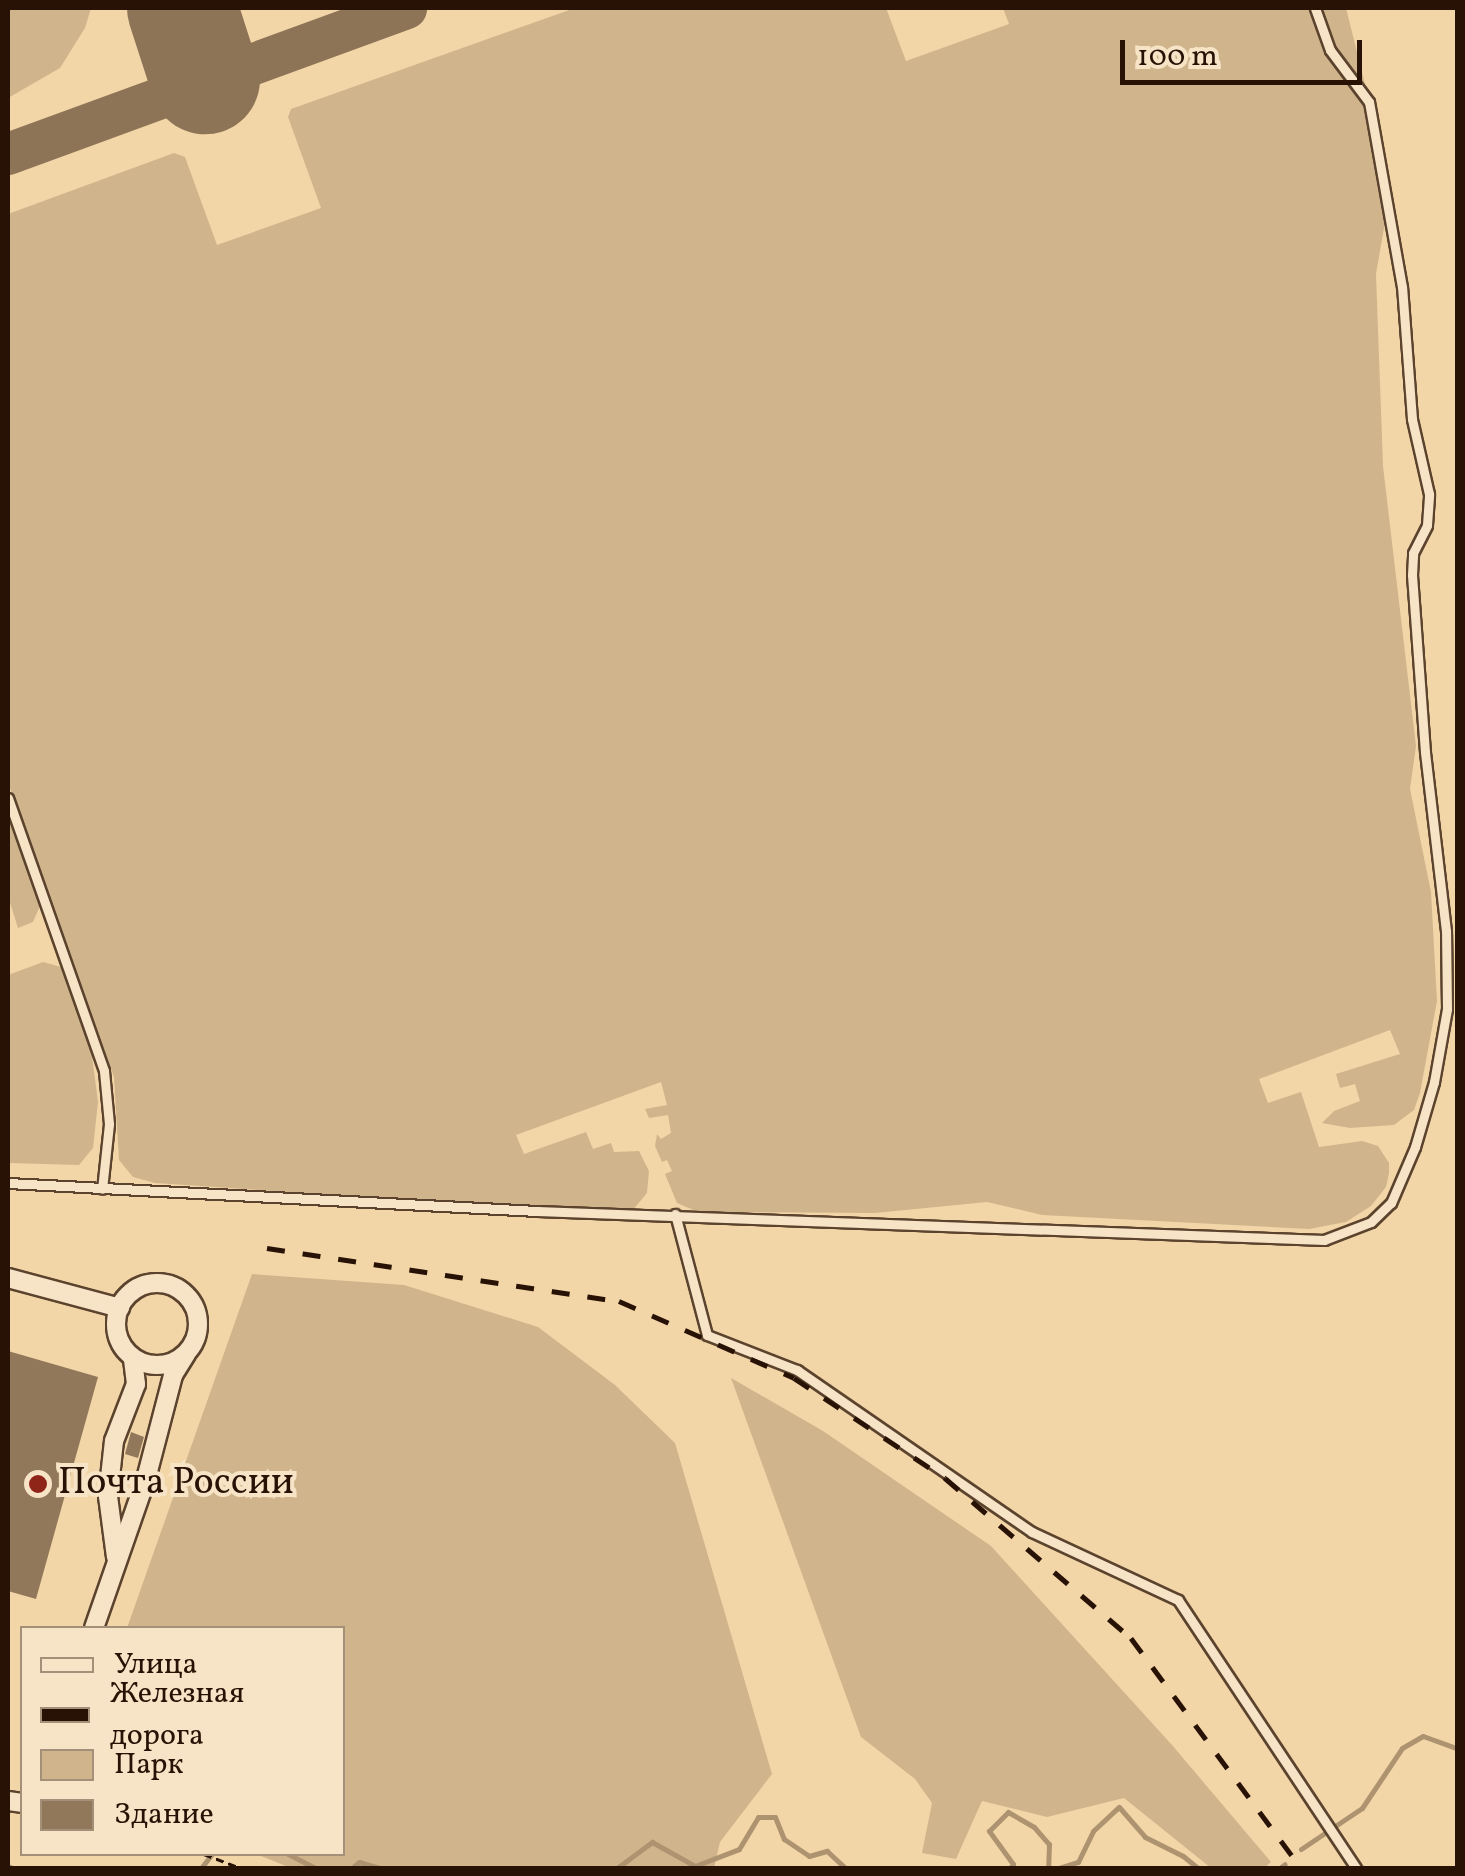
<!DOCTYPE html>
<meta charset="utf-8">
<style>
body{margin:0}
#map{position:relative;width:1465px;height:1876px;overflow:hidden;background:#f3d6a7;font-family:Vollkorn,serif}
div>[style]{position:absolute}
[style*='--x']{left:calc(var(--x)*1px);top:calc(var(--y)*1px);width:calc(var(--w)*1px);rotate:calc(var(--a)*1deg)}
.green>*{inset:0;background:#d0b58c}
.stream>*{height:5px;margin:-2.5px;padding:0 2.5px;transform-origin:2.5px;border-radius:2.5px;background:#ae9370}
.taxiway>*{height:42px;margin:-21px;padding:0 21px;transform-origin:21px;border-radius:21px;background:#8e7456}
.runway>*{height:110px;margin:-55px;padding:0 55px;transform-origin:55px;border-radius:55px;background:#8e7456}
.building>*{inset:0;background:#92785a}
.path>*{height:2.5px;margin-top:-1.25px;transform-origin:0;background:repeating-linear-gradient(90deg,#281206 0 8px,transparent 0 13px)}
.roads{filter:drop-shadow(2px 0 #5b432e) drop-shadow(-2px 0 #5b432e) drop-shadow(0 2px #5b432e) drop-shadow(0 -2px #5b432e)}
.lane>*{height:9px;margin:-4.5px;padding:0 4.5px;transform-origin:4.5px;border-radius:4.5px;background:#f7e4c6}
.street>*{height:18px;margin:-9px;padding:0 9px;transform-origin:9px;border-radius:9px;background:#f7e4c6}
.street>.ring{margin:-9px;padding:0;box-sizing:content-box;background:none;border:18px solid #f7e4c6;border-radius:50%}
.rail>*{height:5px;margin-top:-2.5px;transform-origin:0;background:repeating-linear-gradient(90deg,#281206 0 18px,transparent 0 36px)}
.dots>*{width:28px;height:28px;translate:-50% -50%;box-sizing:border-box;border:5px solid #f7e4c6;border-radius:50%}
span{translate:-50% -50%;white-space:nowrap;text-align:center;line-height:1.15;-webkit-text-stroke:8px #f7e4c6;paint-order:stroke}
.poi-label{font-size:38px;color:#281206}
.left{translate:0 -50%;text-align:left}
.frame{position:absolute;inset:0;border:10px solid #281206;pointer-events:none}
.legend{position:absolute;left:20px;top:1626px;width:325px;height:230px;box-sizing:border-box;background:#f7e4c6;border:2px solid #a49079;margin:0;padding:12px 18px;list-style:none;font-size:30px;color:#281206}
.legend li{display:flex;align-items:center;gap:20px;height:50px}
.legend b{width:50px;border:2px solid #a49079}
.scale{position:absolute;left:1120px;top:40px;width:242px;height:45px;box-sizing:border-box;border:5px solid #281206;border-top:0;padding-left:12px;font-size:30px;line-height:35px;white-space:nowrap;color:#281206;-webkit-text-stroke:8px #f7e4c6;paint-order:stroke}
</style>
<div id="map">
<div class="green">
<i style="clip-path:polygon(8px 8px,91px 8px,85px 28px,60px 68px,8px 98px)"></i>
<i style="clip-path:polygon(575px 8px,886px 8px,906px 61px,1009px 24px,1003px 8px,1346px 8px,1391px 188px,1376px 274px,1383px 466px,1416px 746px,1410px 789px,1431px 892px,1437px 1001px,1420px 1093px,1414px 1110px,1394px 1125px,1350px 1128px,1322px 1123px,1334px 1111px,1360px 1101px,1355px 1084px,1340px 1088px,1336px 1074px,1400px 1054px,1390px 1030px,1259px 1079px,1268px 1103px,1301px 1092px,1319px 1147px,1362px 1141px,1378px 1146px,1389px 1163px,1389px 1173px,1386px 1187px,1371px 1206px,1346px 1222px,1309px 1229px,1042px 1215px,987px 1202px,875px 1213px,698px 1212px,677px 1203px,665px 1174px,672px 1171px,667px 1160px,662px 1162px,655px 1146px,657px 1134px,661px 1139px,671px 1133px,668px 1115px,649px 1118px,645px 1109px,667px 1105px,661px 1082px,516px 1135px,524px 1154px,586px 1132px,593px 1149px,611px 1143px,614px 1152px,639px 1151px,649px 1171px,647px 1193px,632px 1211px,613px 1214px,155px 1183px,133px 1177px,119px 1160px,114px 1077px,8px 783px,8px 214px,174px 153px,185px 157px,217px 245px,321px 208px,288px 117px,291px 109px)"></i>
<i style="clip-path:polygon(8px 819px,40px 906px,33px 922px,18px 928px,8px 896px)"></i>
<i style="clip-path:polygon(43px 962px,61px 967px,91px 1049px,98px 1102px,93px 1148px,79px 1165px,8px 1163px,8px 975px)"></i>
<i style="clip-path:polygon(252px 1274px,404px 1285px,538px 1327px,615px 1385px,675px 1443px,772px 1774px,720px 1842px,714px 1868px,291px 1868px,256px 1854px,342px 1854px,342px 1628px,127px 1628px)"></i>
<i style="clip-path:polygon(731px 1378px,823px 1431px,991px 1546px,1172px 1745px,1271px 1862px,1264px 1868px,1211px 1868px,1124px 1798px,1047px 1817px,982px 1801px,956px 1859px,922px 1853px,932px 1803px,915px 1779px,861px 1737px)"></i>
</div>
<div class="stream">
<i style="--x:1301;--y:1849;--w:73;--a:-33.9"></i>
<i style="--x:1362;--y:1808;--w:72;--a:-56.3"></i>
<i style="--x:1402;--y:1748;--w:24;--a:-30"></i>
<i style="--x:1423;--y:1736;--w:37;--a:20"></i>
<i style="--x:288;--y:1854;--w:30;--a:27"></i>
<i style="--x:8;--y:1866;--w:4;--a:27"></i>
<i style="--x:201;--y:1868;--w:18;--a:-52"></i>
<i style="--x:352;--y:1868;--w:9;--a:-41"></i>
<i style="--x:359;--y:1862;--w:22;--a:16"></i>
<i style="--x:617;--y:1868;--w:44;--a:-36.6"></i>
<i style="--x:652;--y:1842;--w:49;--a:29.2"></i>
<i style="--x:695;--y:1866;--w:47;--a:-21.1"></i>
<i style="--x:739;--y:1849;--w:37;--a:-59"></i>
<i style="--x:758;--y:1817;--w:17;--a:0"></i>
<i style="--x:775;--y:1817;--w:24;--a:68"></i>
<i style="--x:784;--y:1839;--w:30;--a:34"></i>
<i style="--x:809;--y:1856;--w:19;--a:-16"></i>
<i style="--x:827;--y:1851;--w:25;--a:43"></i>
<i style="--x:1010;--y:1868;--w:5;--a:-53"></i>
<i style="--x:1013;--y:1864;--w:41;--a:-126"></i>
<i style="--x:989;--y:1831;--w:27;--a:-45"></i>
<i style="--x:1008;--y:1812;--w:30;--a:30"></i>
<i style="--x:1034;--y:1827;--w:23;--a:49"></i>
<i style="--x:1049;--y:1844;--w:24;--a:92"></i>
<i style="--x:1059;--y:1868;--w:20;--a:-18"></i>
<i style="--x:1078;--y:1862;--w:34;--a:-64"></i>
<i style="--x:1093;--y:1831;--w:35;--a:-43"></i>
<i style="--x:1119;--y:1807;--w:40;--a:49"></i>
<i style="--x:1145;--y:1837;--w:42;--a:26.6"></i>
<i style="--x:1183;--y:1856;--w:19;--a:39"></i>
<i style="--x:1280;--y:1868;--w:6;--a:-39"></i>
</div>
<div class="taxiway">
<i style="--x:8;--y:154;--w:424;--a:-20.1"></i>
</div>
<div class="runway">
<i style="--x:182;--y:8;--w:75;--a:72.1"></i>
</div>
<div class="building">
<i style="clip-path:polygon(8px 1351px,98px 1377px,36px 1599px,8px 1591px)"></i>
<i style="clip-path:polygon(131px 1432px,144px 1437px,138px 1458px,125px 1454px)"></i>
</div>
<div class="path">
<i style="--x:204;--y:1854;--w:39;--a:21"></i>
</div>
<div class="roads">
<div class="lane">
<i style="--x:8;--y:798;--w:289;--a:70.6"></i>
<i style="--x:104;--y:1071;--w:53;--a:84.6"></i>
<i style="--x:109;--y:1124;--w:65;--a:96.1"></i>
<i style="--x:8;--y:1183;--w:530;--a:3.03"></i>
<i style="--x:537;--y:1211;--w:788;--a:2.11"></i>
<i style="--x:1324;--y:1240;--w:50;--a:-21"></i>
<i style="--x:1371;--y:1222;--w:28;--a:-44"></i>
<i style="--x:1391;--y:1203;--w:61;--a:-66.8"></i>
<i style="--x:1415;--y:1147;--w:68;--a:-73.7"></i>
<i style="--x:1434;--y:1082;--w:74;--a:-79.9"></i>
<i style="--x:1447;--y:1009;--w:78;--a:-90.7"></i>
<i style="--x:1446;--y:931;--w:180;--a:-96.7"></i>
<i style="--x:1425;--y:752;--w:177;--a:-94.2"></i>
<i style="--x:1412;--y:575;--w:22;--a:-87"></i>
<i style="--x:1413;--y:553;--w:31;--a:-63"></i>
<i style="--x:1427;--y:525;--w:31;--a:-86"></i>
<i style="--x:1429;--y:494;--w:77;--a:-102.8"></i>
<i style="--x:1412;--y:419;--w:132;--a:-94.3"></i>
<i style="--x:1402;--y:287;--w:188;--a:-100.1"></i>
<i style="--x:1369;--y:102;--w:65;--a:-126.9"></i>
<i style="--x:1330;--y:50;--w:45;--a:-109.7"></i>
<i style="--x:675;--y:1214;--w:125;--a:75.2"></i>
<i style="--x:707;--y:1335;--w:97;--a:21.3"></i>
<i style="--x:797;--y:1370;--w:285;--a:34.6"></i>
<i style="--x:1032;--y:1532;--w:161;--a:25"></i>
<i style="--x:1178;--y:1600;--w:322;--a:56.4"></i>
</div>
<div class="street">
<i style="--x:8;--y:1278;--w:116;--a:15"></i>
<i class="ring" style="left:116px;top:1283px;width:64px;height:64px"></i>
<i style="--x:116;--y:1557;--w:62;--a:-97.5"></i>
<i style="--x:108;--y:1496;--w:55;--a:-83.8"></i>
<i style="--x:114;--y:1441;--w:61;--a:-68.9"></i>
<i style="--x:136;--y:1384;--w:26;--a:-97"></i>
<i style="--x:94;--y:1628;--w:158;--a:-70.8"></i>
<i style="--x:146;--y:1479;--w:107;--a:-75.4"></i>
<i style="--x:173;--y:1375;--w:25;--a:-58"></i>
<i style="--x:8;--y:1801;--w:14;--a:8"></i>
</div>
</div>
<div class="rail">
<i style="--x:267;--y:1248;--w:356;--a:8.6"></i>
<i style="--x:619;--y:1301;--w:191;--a:23.7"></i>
<i style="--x:794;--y:1378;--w:181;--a:33.5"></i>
<i style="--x:945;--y:1478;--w:245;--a:40.7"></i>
<i style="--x:1131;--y:1638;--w:286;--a:53.5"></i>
</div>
<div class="dots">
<i style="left:38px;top:1484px;background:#8f2418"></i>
</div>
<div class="poi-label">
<span class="left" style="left:58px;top:1484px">Почта России</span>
</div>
<div class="frame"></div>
<ul class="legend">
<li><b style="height:12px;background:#f7e4c6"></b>Улица</li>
<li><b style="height:12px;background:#281206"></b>Железная дорога</li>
<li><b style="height:28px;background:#d0b58c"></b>Парк</li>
<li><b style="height:28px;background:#92785a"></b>Здание</li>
</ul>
<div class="scale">100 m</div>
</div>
